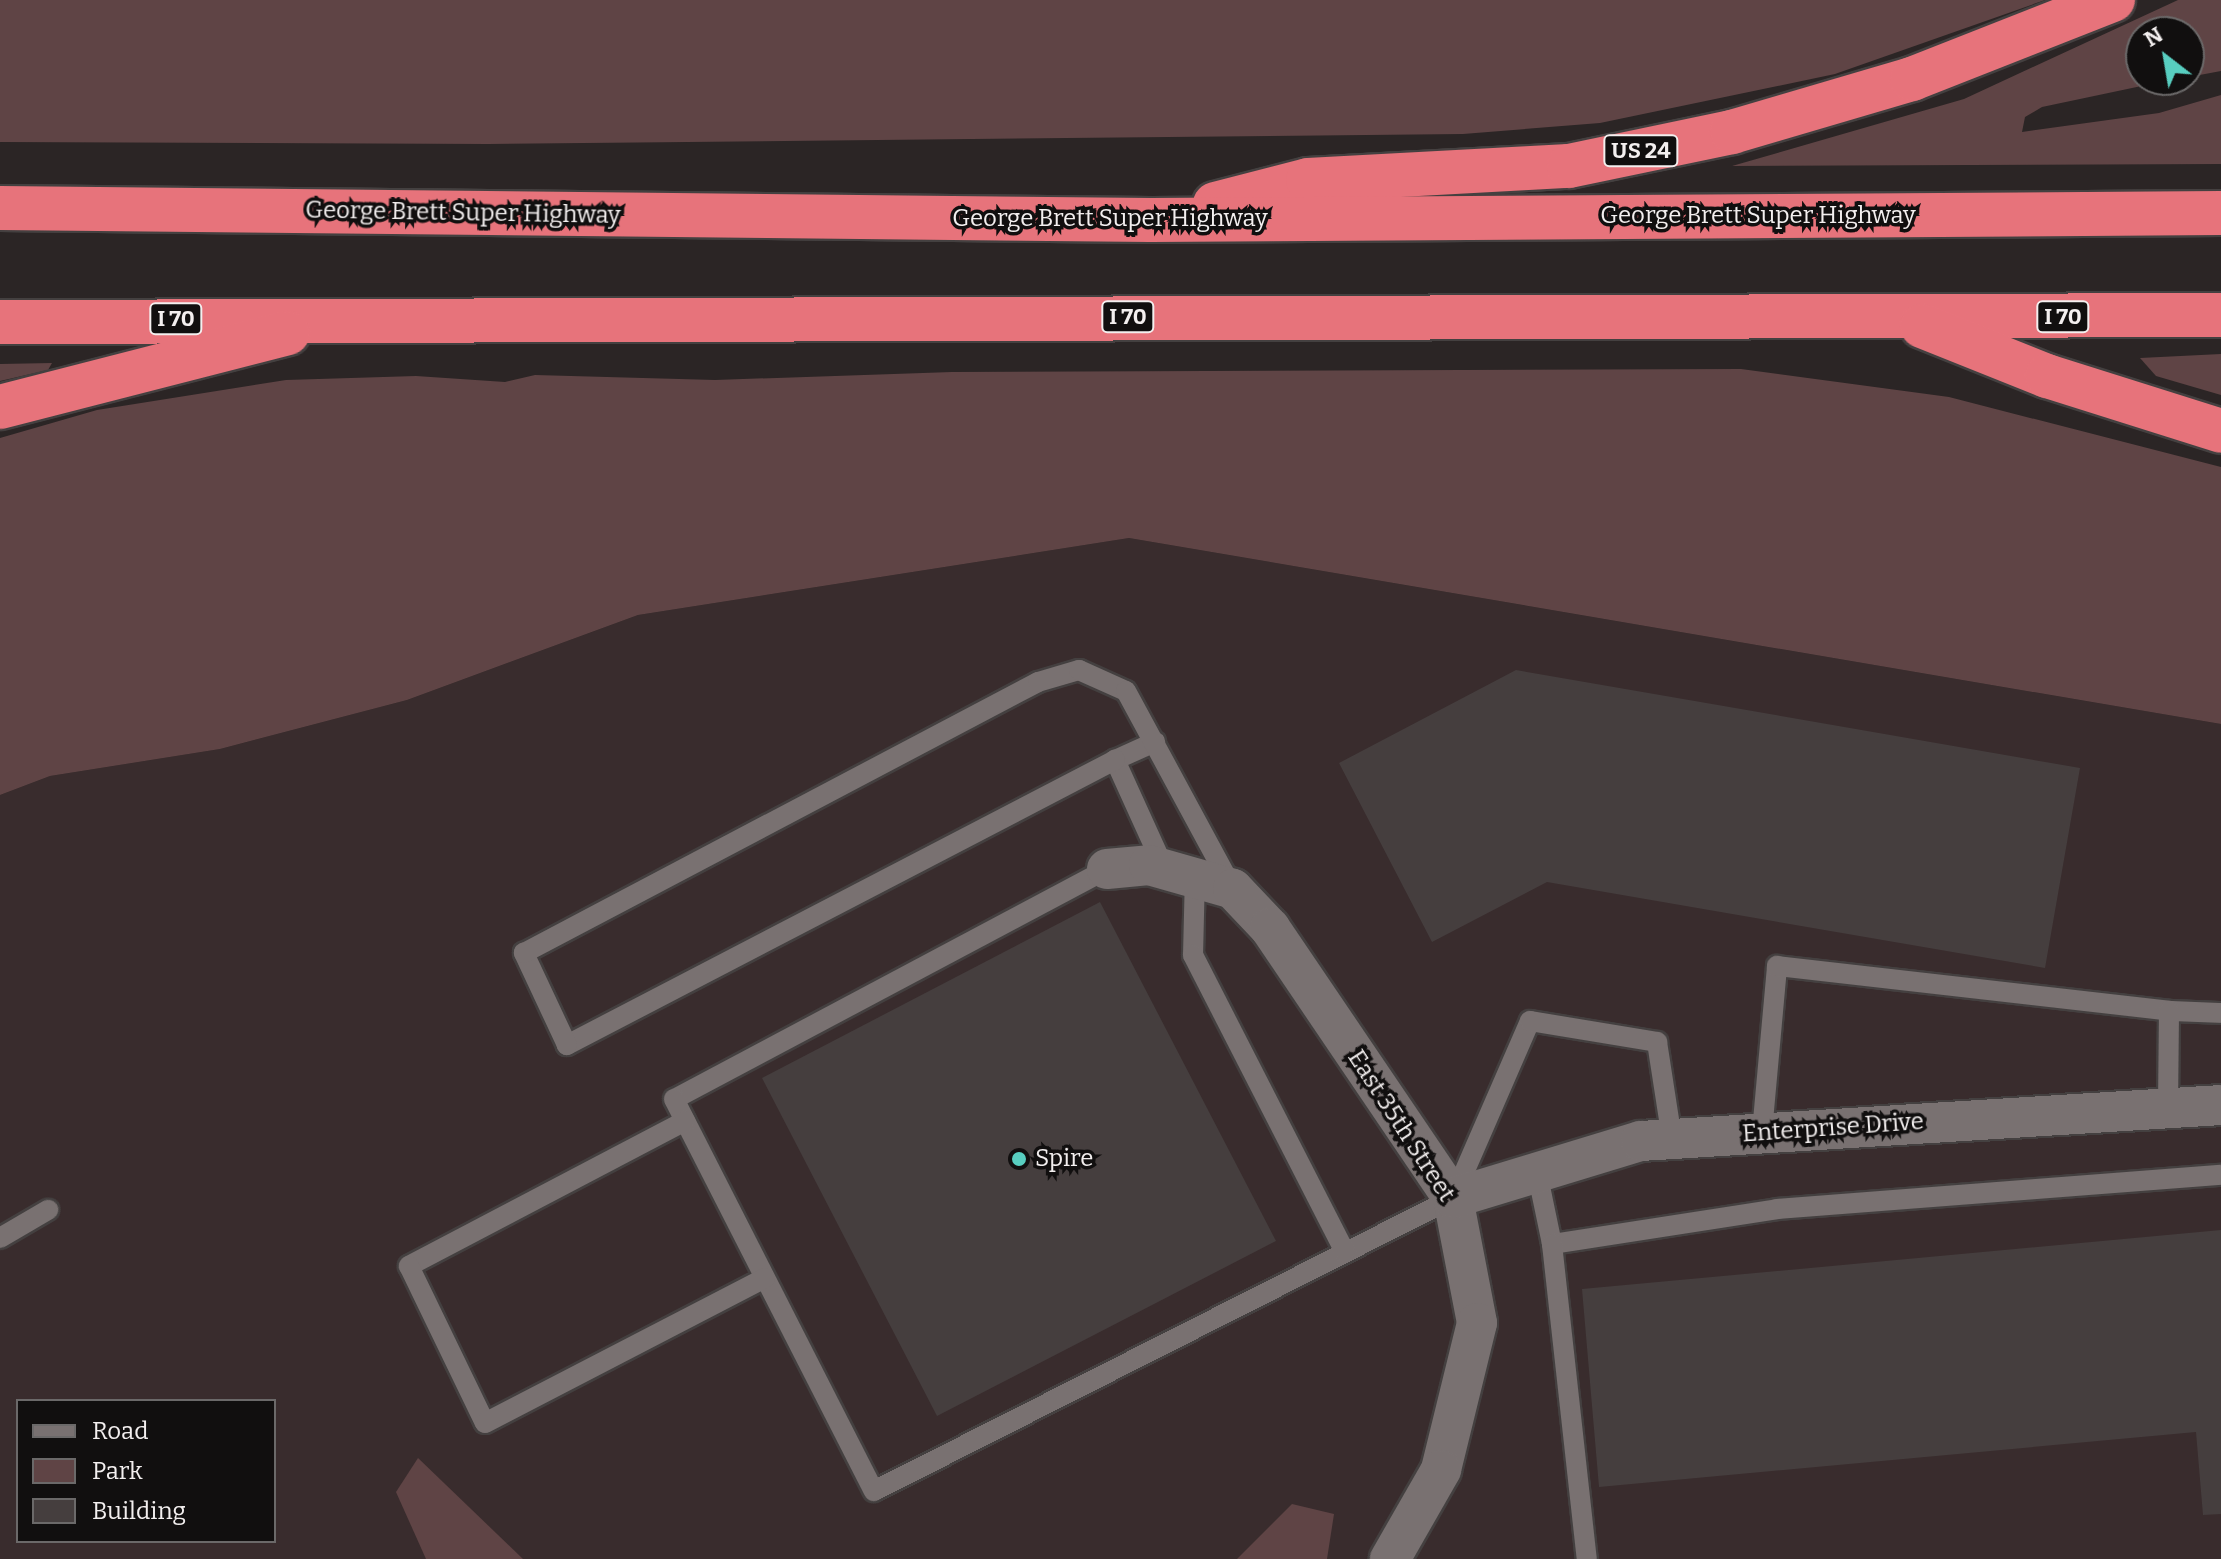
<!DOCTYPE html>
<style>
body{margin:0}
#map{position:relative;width:2221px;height:1559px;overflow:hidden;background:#2b2525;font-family:Bitter,serif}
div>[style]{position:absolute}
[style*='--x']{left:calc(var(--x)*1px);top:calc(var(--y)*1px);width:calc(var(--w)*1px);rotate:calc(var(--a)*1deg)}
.built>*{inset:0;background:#392c2d}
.green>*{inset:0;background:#5f4445}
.building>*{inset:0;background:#453e3e}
.roads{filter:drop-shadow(2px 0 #444040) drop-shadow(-2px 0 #444040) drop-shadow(0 2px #444040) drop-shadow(0 -2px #444040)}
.service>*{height:20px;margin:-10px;padding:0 10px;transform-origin:10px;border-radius:10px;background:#797171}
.minor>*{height:40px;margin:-20px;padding:0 20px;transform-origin:20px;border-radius:20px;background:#797171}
.motorway>*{height:44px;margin:-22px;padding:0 22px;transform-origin:22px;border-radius:22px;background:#e7737b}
.dots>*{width:22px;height:22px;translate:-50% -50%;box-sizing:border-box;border:4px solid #110f0f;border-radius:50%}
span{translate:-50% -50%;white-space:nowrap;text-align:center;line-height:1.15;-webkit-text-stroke:7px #110f0f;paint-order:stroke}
.shield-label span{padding:2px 6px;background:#110f0f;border:2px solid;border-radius:6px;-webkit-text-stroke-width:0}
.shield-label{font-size:22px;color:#f3efef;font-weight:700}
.street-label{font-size:24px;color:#f3efef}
.poi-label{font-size:24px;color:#f3efef}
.left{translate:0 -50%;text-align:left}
.legend{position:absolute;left:16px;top:1399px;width:260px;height:144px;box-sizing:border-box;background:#110f0f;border:2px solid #6b6969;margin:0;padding:10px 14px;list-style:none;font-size:24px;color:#f3efef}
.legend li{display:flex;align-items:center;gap:16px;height:40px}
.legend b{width:40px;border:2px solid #6b6969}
.north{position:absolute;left:2125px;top:16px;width:80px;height:80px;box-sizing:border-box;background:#110f0f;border:2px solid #6b6969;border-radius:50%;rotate:329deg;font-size:22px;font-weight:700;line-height:32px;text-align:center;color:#f3efef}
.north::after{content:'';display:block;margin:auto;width:28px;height:36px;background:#58cec0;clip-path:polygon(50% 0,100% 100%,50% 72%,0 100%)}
</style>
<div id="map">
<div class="built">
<i style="clip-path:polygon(evenodd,1129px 538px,2221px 724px,2221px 1559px,0 1559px,0 795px,50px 776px,220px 749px,407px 700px,638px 615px,1129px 538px,18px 1401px,274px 1401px,274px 1541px,18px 1541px,18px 1401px)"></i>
</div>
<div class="green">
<i style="clip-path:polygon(0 0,2045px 0,1835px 74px,1600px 123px,1463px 134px,488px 144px,0 142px)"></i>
<i style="clip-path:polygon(2178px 0,2221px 0,2221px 71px,2189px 77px,2189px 32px,2141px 32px,2141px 80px,2170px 80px,2042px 107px,2025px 117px,2022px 132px,2159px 113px,2221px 95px,2221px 164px,1732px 166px,1964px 99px)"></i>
<i style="clip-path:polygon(2221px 354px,2221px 395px,2156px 376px,2140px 358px)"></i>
<i style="clip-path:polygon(52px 363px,48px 370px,0 381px,0 364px)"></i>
<i style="clip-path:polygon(1741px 369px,1949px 397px,2221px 467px,2221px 724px,1129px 538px,638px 615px,407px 700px,220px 749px,50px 776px,0 795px,0 438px,97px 410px,286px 380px,416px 376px,505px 382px,535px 375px,715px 380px,952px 372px)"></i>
<i style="clip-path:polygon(418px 1458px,523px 1559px,426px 1559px,396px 1492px)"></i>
<i style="clip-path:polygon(1292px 1504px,1334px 1514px,1327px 1559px,1237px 1559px)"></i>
</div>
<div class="building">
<i style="clip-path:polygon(1516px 670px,2080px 768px,2045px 968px,1547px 882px,1432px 942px,1339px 763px)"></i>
<i style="clip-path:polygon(1100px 902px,1276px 1241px,937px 1416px,762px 1078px)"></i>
<i style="clip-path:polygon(2221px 1230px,2221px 1514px,2203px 1515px,2196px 1432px,1599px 1487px,1582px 1289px)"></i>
</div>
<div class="roads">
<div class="service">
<i style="--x:1115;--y:760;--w:44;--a:-24.2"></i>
<i style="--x:1164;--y:868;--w:119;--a:-114.4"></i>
<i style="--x:1115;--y:760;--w:618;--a:152.52"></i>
<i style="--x:567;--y:1045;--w:102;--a:-115.1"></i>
<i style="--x:524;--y:953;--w:581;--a:-27.8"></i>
<i style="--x:1038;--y:682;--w:43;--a:-16.3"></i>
<i style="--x:1079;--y:670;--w:51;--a:24.1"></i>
<i style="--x:1126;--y:691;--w:223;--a:61.6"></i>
<i style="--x:1107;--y:869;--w:490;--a:152"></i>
<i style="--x:674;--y:1099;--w:440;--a:63"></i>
<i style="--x:874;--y:1491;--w:649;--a:-26.84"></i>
<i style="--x:1453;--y:1198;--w:193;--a:-66.5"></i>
<i style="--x:1530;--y:1021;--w:129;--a:9.4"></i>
<i style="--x:1657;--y:1042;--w:98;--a:81.2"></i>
<i style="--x:1195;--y:874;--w:81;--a:91.4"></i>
<i style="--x:1193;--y:955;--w:334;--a:62.9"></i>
<i style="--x:2169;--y:1011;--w:52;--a:2.2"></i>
<i style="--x:685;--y:1121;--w:312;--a:152.3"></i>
<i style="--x:409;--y:1266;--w:174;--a:64.2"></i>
<i style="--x:485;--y:1423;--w:315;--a:-27.4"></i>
<i style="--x:1762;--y:1132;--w:167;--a:-84.8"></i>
<i style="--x:1777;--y:966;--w:395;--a:6.5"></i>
<i style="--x:2169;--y:1011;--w:95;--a:90.6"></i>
<i style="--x:1537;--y:1172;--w:74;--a:78.2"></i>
<i style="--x:1552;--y:1244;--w:228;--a:-8.8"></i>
<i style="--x:1777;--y:1209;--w:445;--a:-4.4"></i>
<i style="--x:0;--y:1238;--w:56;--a:-30.3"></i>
<i style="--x:1552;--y:1244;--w:317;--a:83.7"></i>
</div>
<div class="minor">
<i style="--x:1107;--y:869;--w:42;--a:-5.4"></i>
<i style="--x:1149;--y:865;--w:87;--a:15.9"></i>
<i style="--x:1233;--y:889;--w:54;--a:46.5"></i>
<i style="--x:1270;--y:928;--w:326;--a:55.9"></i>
<i style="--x:1453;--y:1198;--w:127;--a:79.1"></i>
<i style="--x:1477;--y:1323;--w:151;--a:103.8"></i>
<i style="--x:1441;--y:1470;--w:103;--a:119.8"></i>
<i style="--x:1453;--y:1198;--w:196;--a:-16.9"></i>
<i style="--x:1641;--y:1141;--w:581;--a:-3.55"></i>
</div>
<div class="motorway">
<i style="--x:1215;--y:204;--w:96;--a:-14.5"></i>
<i style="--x:1308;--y:180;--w:261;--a:-3.1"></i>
<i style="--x:1569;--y:166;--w:167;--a:-11.8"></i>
<i style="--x:1732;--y:132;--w:188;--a:-16.4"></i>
<i style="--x:1912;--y:79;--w:216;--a:-21.5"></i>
<i style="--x:0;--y:208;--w:1151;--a:0.6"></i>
<i style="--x:1151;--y:220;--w:1070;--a:-0.37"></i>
<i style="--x:0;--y:322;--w:2221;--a:-0.18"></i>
<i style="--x:1922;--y:326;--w:135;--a:21.8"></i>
<i style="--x:2047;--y:376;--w:182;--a:17.5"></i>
<i style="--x:0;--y:407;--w:297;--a:-14.4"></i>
</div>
</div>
<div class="dots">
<i style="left:1019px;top:1159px;background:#58cec0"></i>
</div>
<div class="shield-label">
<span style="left:1641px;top:151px">US 24</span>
<span style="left:1128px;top:317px">I 70</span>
<span style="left:2063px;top:317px">I 70</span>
<span style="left:176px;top:319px">I 70</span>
</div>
<div class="street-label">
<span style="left:463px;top:213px;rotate:1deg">George Brett Super Highway</span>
<span style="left:1758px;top:216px">George Brett Super Highway</span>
<span style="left:1110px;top:219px">George Brett Super Highway</span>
<span style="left:1401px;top:1126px;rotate:57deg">East 35th Street</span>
<span style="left:1833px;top:1128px;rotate:-4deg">Enterprise Drive</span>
</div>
<div class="poi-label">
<span class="left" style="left:1035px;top:1159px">Spire</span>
</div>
<ul class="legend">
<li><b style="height:10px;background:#797171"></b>Road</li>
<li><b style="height:22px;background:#5f4445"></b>Park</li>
<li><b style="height:22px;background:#453e3e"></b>Building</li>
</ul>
<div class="north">N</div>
</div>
